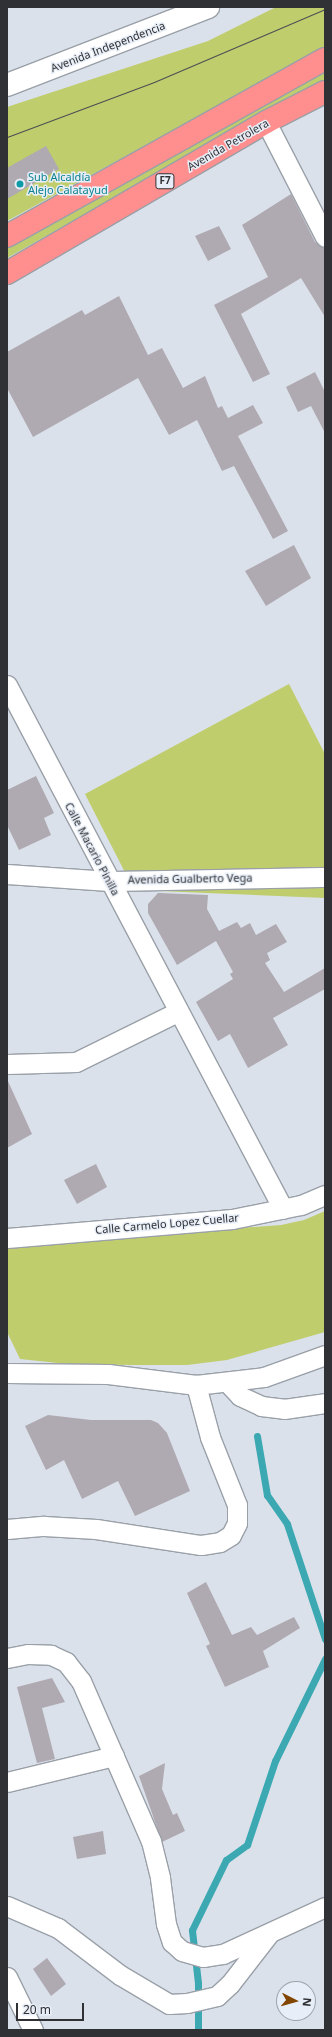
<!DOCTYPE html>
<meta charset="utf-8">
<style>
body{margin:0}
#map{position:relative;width:332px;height:2037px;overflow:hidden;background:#dbe1ea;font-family:"Noto Sans",sans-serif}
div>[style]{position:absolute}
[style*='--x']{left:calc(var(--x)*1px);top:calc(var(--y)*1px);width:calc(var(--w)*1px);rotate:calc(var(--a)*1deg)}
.green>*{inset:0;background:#bfcd6d}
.stream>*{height:7px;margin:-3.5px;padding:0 3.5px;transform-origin:3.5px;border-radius:3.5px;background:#3ba8b2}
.building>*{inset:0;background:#afa9b1}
.roads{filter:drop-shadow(1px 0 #9aa0a8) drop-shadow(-1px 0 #9aa0a8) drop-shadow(0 1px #9aa0a8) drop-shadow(0 -1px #9aa0a8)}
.minor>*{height:19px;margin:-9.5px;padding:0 9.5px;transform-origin:9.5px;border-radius:9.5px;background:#fff}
.tertiary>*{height:22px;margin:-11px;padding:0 11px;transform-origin:11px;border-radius:11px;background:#fff}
.trunk>*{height:22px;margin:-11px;padding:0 11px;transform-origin:11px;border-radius:11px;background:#ff8e8e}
.tram>*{height:1px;margin:-0.5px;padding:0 0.5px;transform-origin:0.5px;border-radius:0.5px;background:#4b4e53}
.dots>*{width:11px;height:11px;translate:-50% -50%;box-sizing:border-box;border:2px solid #e8eef7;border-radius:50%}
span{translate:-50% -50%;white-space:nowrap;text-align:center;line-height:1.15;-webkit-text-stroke:3px #e8eef7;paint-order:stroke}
.shield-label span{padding:1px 3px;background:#e8eef7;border:1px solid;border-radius:3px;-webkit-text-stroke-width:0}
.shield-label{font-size:10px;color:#2f3135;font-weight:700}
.street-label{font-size:11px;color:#2f3135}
.culture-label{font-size:11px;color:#0d838f}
.left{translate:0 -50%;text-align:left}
.frame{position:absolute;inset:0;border:8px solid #2f3135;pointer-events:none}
.north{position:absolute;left:276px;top:1981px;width:40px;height:40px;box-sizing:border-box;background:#e8eef7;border:1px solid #9ea2a9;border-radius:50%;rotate:96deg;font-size:11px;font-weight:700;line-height:16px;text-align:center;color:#2f3135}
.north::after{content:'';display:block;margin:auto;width:14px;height:18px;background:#824600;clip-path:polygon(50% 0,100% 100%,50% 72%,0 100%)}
.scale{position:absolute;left:16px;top:2003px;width:68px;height:18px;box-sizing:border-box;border:2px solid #2f3135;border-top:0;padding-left:5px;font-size:12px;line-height:14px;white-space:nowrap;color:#2f3135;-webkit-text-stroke:3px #e8eef7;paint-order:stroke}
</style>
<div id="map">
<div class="green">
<i style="clip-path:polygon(276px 7px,325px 7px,325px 47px,7px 221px,7px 107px,208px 41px)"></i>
<i style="clip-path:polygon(325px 71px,325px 79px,7px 258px,7px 247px)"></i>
<i style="clip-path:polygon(289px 684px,325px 754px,325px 898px,134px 890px,85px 794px)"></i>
<i style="clip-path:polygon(325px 1211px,325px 1332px,227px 1360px,187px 1365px,132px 1365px,67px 1364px,20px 1359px,7px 1332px,7px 1245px,281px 1225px,304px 1220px)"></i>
</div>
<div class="stream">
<i style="--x:257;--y:1436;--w:60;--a:80.4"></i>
<i style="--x:267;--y:1495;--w:35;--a:55"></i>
<i style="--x:287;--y:1524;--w:121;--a:71.7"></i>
<i style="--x:198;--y:2030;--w:47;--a:-90"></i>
<i style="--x:198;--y:1983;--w:53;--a:-96.5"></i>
<i style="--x:192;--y:1930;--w:78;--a:-64.1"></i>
<i style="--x:226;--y:1860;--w:26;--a:-36"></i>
<i style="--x:247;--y:1845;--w:89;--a:-71.6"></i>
<i style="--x:275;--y:1761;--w:114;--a:-63.9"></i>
</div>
<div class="building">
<i style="clip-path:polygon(46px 146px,59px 169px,7px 199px,7px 168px)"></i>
<i style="clip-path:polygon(291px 194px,315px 242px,325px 248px,325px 317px,301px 278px,241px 314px,270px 374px,253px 382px,214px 305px,268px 277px,242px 225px)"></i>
<i style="clip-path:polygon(219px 226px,231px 249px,208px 261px,195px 236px)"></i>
<i style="clip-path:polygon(119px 296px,148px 355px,162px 348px,183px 388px,205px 376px,218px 408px,222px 406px,228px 418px,253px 405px,263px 423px,238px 436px,288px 531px,273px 539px,234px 466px,222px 471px,197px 420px,169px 435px,138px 378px,33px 437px,7px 388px,7px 352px,82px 310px,85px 315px)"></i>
<i style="clip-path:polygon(315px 372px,325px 392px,325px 433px,311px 406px,298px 412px,286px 387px)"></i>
<i style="clip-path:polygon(294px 545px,311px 578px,266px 606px,245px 571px)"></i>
<i style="clip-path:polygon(36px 776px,54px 813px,44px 818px,51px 835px,19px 850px,7px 825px,7px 790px)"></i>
<i style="clip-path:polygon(158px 893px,208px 895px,207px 909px,219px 931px,237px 922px,241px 928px,250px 923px,256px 935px,276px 924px,287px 942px,267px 953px,270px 960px,265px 963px,284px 992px,325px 968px,325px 989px,273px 1018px,288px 1045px,248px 1068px,230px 1034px,218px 1041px,196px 1002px,233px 979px,230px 974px,233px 972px,216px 941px,177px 965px,148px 913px,148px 904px)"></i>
<i style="clip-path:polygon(7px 1079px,32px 1134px,7px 1148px)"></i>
<i style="clip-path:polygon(96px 1164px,107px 1187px,77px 1204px,64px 1180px)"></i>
<i style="clip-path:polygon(48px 1415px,91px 1420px,151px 1420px,158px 1423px,167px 1433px,190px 1491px,135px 1516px,118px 1481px,82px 1499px,64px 1460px,46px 1470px,25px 1426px)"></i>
<i style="clip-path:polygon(206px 1582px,232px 1635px,251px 1627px,257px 1635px,294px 1617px,300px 1628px,263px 1651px,269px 1667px,225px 1687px,206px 1646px,210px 1644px,187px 1593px)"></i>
<i style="clip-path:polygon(52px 1678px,65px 1702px,42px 1708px,55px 1759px,37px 1763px,17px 1687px)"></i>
<i style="clip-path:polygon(165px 1763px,162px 1789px,173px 1815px,177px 1813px,185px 1831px,162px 1842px,139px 1776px)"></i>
<i style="clip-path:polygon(103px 1831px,106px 1854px,77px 1859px,73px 1837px)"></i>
<i style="clip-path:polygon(47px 1958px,66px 1984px,51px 1996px,33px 1969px)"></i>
</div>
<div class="roads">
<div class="minor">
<i style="--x:266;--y:122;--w:129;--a:62.8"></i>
<i style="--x:7;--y:685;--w:592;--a:62.22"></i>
<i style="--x:7;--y:874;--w:102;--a:3.9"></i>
<i style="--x:109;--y:881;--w:216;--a:-1.1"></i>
<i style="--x:7;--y:1064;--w:69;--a:-1.7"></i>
<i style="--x:76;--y:1062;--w:113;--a:-26.3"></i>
<i style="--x:7;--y:1238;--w:226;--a:-4.8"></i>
<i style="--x:232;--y:1219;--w:70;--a:-11.5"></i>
<i style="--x:301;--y:1205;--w:26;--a:-23"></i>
<i style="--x:7;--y:1373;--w:101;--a:0.6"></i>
<i style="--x:108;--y:1374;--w:89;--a:7.1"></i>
<i style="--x:196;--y:1385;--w:68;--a:-6.7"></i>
<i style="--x:264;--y:1377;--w:65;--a:-19.8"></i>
<i style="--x:227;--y:1382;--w:19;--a:47"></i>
<i style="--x:240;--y:1396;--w:23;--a:25"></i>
<i style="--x:261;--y:1406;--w:23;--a:7"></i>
<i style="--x:284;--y:1409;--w:41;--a:-8.3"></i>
<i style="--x:7;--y:1529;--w:37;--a:-5"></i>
<i style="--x:44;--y:1526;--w:52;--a:3.3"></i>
<i style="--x:96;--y:1529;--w:106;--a:8.7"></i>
<i style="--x:201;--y:1545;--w:19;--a:-9"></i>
<i style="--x:220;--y:1542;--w:13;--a:-32"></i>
<i style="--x:231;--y:1535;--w:13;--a:-63"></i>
<i style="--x:237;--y:1523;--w:18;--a:-90"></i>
<i style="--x:237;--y:1505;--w:73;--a:-111.7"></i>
<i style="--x:210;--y:1437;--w:54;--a:-105.1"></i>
<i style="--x:7;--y:1658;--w:21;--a:-11"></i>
<i style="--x:28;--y:1654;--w:23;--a:2"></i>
<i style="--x:51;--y:1655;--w:17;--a:25"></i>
<i style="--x:66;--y:1662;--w:24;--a:52"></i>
<i style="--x:81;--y:1681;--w:175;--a:66.4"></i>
<i style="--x:151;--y:1841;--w:38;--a:76"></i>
<i style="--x:160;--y:1878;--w:46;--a:82.6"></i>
<i style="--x:166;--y:1924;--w:19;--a:72"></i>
<i style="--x:172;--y:1942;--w:13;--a:42"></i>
<i style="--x:182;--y:1951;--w:22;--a:16"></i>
<i style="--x:203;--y:1957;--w:20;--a:-9"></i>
<i style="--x:223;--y:1954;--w:112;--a:-24.7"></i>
<i style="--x:7;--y:1782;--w:110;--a:-13.7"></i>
<i style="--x:7;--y:1906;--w:56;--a:23.3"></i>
<i style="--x:58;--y:1928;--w:78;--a:37.2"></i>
<i style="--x:120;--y:1975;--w:57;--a:30.6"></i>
<i style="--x:169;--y:2004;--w:18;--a:-3"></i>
<i style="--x:187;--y:2003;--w:31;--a:-13"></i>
<i style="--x:217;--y:1996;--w:18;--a:-43"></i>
<i style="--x:230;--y:1984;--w:62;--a:-52.2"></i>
<i style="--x:7;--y:1977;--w:59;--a:63.9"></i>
</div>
<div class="tertiary">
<i style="--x:7;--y:85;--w:216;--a:-21.2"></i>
</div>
<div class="trunk">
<i style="--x:7;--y:236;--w:364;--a:-29.1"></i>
<i style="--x:7;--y:273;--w:300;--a:-30.2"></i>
<i style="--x:266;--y:122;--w:66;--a:-27"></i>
</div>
</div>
<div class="tram">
<i style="--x:7;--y:137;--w:157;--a:-20.5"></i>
<i style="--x:154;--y:82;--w:186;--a:-23.1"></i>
</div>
<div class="dots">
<i style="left:20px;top:184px;background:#0f9aa8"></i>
</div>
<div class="shield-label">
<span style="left:165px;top:181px">F7</span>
</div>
<div class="street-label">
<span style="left:108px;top:47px;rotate:-21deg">Avenida Independencia</span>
<span style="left:228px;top:145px;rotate:-30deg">Avenida Petrolera</span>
<span style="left:92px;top:849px;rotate:62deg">Calle Macario Pinilla</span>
<span style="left:190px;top:879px;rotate:-1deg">Avenida Gualberto Vega</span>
<span style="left:167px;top:1224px;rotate:-5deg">Calle Carmelo Lopez Cuellar</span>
</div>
<div class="culture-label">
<span class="left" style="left:28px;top:184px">Sub Alcaldía<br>Alejo Calatayud</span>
</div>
<div class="frame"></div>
<div class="north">N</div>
<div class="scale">20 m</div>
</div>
